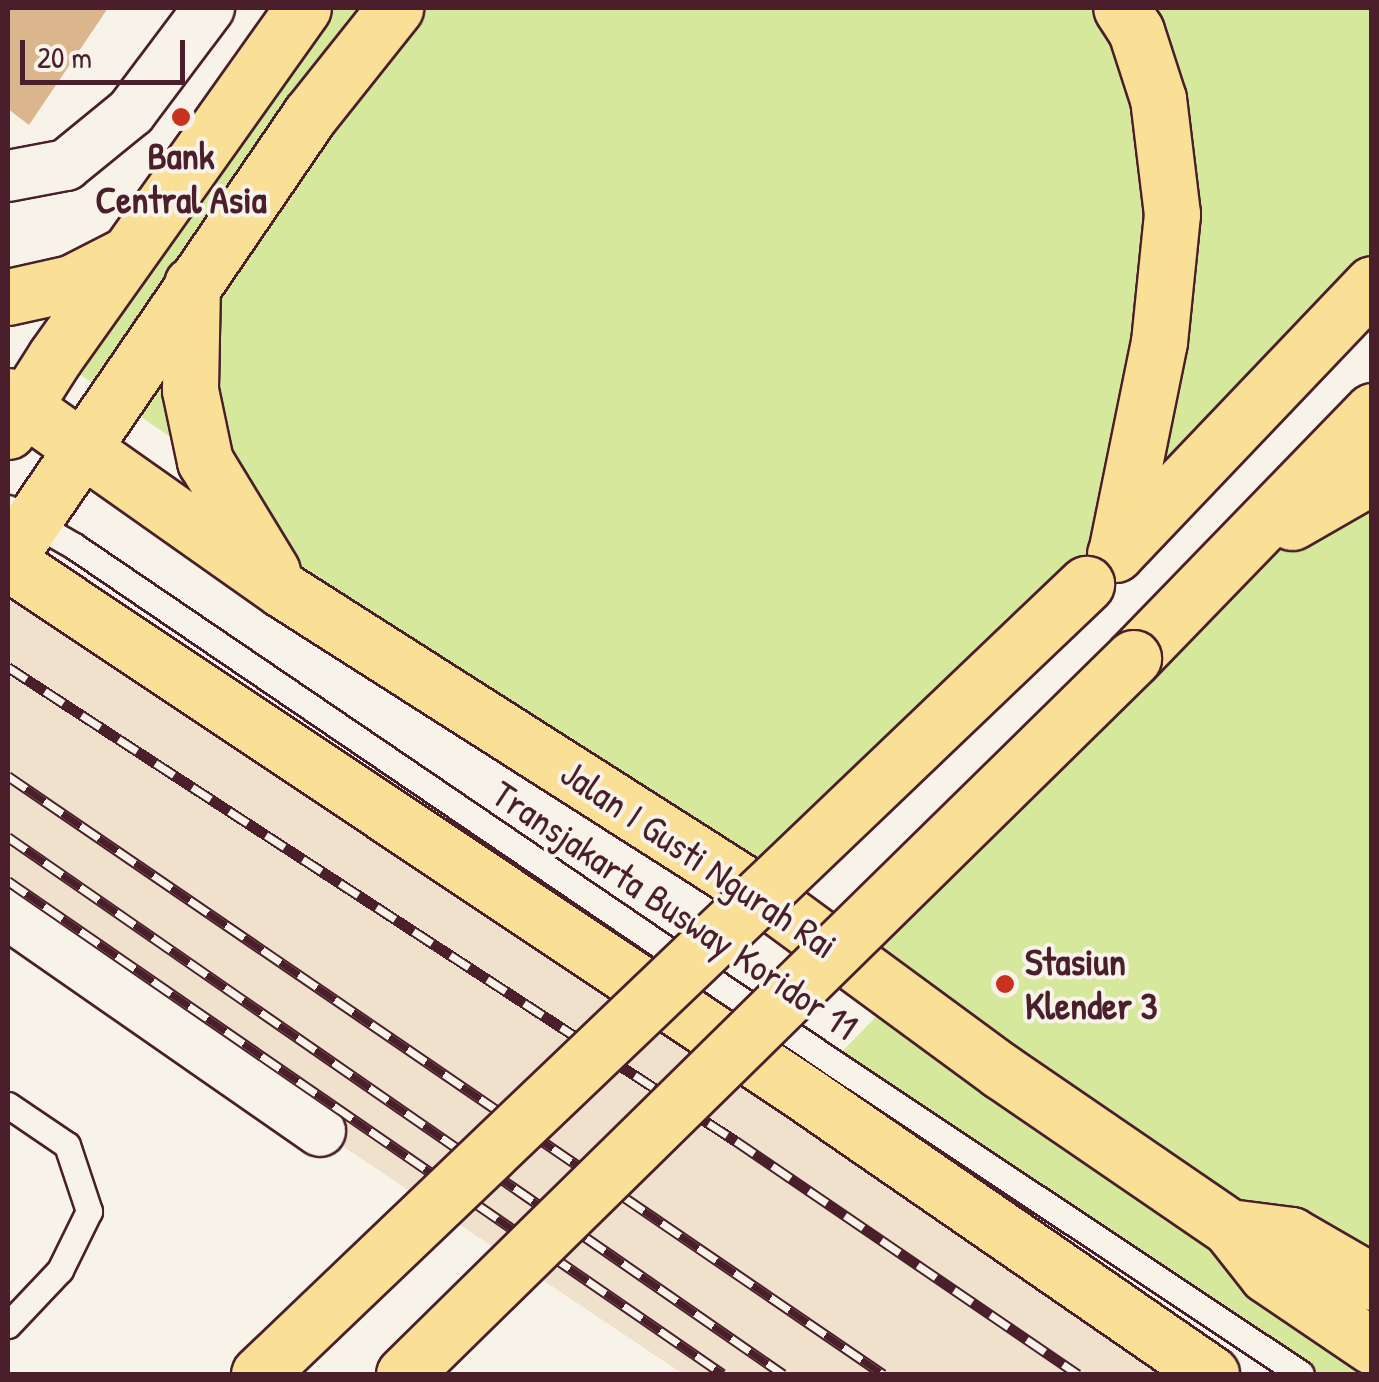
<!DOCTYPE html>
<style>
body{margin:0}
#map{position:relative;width:1379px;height:1382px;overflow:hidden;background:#f7f3e8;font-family:"Patrick Hand",sans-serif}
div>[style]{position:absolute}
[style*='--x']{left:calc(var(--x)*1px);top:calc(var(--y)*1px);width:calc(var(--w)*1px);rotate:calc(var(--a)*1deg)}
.built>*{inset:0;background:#efe1cc}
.green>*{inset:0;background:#d5e89c}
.building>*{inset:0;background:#dbb68c}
.roads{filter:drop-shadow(2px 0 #4a1f2b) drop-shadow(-2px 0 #4a1f2b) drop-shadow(0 2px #4a1f2b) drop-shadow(0 -2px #4a1f2b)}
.lane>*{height:25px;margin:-12.5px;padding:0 12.5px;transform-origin:12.5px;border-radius:12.5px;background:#f7f3e8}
.street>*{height:50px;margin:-25px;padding:0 25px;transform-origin:25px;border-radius:25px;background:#f7f3e8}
.primary>*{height:55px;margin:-27.5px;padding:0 27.5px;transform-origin:27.5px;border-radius:27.5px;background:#fadf96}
.rail>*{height:11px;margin-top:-5.5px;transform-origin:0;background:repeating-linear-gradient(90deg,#f7f3e8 0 22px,#4a1f2b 0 44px);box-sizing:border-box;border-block:2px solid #4a1f2b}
.bridges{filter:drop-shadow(2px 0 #4a1f2b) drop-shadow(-2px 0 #4a1f2b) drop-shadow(0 2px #4a1f2b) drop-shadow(0 -2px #4a1f2b)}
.primary-bridge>*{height:55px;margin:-27.5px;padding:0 27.5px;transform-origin:27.5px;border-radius:27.5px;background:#fadf96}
.dots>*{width:28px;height:28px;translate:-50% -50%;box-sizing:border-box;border:5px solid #f7f3e8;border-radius:50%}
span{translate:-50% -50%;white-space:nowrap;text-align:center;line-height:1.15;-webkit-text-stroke:8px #f7f3e8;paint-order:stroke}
.poi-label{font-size:38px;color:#4a1f2b;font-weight:700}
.left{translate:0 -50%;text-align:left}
.street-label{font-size:38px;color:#4a1f2b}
.frame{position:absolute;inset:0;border:10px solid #4a1f2b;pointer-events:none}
.scale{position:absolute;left:20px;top:40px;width:165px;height:45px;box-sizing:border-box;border:5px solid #4a1f2b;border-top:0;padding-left:12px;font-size:30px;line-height:35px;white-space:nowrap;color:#4a1f2b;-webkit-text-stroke:8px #f7f3e8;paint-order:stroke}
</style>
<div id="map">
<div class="built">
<i style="clip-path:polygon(8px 562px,1211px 1374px,683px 1374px,320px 1131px,8px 916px)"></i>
</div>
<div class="green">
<i style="clip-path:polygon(303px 8px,1371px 8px,1371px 284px,760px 894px,283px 590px,189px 450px,55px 357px)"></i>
<i style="clip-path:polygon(1371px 478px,1371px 1282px,1347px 1271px,1371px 1346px,1371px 1374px,1302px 1374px,832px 1062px,898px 994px,837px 949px,1216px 574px)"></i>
</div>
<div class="building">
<i style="clip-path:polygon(8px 8px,108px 8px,29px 125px,8px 109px)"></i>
</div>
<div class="roads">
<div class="lane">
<i style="--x:8;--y:508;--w:76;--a:29.9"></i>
<i style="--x:74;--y:546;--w:917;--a:34.24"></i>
<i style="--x:832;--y:1062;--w:563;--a:33.63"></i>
<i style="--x:8;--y:1105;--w:71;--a:34.1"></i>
<i style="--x:67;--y:1145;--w:70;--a:71.6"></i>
<i style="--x:89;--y:1211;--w:66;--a:116.2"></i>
<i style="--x:60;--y:1270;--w:76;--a:133.4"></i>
</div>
<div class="street">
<i style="--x:8;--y:176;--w:59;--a:-10.7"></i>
<i style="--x:66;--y:165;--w:84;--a:-39.2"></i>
<i style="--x:131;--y:112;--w:130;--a:-53.1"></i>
<i style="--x:8;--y:914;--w:380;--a:34.8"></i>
</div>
<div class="primary">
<i style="--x:192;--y:284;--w:106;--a:91.1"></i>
<i style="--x:190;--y:390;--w:73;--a:78.1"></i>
<i style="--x:205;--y:461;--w:129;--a:58.7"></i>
<i style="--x:8;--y:297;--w:65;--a:-12.5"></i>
<i style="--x:71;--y:283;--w:62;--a:-27"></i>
<i style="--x:8;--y:396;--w:337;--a:35.2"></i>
<i style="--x:283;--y:590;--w:566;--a:32.51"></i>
<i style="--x:760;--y:894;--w:299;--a:36.3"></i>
<i style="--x:1001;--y:1071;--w:276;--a:34.4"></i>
<i style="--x:1229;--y:1227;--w:61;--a:51.6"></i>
<i style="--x:1267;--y:1275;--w:127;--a:34.1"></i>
<i style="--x:8;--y:431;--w:88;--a:-57.6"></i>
<i style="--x:55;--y:357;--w:428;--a:-54.6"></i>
<i style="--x:1292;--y:522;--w:92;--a:-29.9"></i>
<i style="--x:1116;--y:553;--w:215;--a:-78.5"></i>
<i style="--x:1159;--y:342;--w:129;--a:-84.2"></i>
<i style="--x:1172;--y:214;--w:116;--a:-96.9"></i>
<i style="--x:1158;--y:99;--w:71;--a:-107.9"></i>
<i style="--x:1136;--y:31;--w:27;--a:-123"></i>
<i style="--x:1115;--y:554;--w:373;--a:-46.4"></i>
<i style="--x:8;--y:557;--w:535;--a:-55.66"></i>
<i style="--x:310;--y:115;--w:137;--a:-51.5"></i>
<i style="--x:8;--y:562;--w:965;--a:33.72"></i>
<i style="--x:811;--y:1098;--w:486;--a:34.6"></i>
<i style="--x:1133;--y:658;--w:344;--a:-45.9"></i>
<i style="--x:1229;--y:1227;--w:63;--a:7.4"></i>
<i style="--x:1291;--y:1235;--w:94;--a:30.1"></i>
</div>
</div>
<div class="rail">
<i style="--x:8;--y:667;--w:869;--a:33.07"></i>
<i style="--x:736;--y:1141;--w:414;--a:34.3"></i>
<i style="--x:8;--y:776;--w:1060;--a:34.35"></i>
<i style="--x:8;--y:837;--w:943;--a:34.72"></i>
<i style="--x:8;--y:881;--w:868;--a:34.59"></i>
</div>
<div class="bridges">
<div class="primary-bridge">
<i style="--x:259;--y:1374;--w:1144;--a:-43.69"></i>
<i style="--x:404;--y:1374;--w:1022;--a:-44.48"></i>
</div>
</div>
<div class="dots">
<i style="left:181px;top:117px;background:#c8321e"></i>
<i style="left:1005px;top:984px;background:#c8321e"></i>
</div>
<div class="poi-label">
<span style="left:181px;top:178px">Bank<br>Central Asia</span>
<span class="left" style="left:1025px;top:984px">Stasiun<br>Klender 3</span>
</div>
<div class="street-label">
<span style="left:699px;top:859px;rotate:34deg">Jalan I Gusti Ngurah Rai</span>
<span style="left:675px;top:910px;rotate:34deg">Transjakarta Busway Koridor 11</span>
</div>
<div class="frame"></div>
<div class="scale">20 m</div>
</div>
